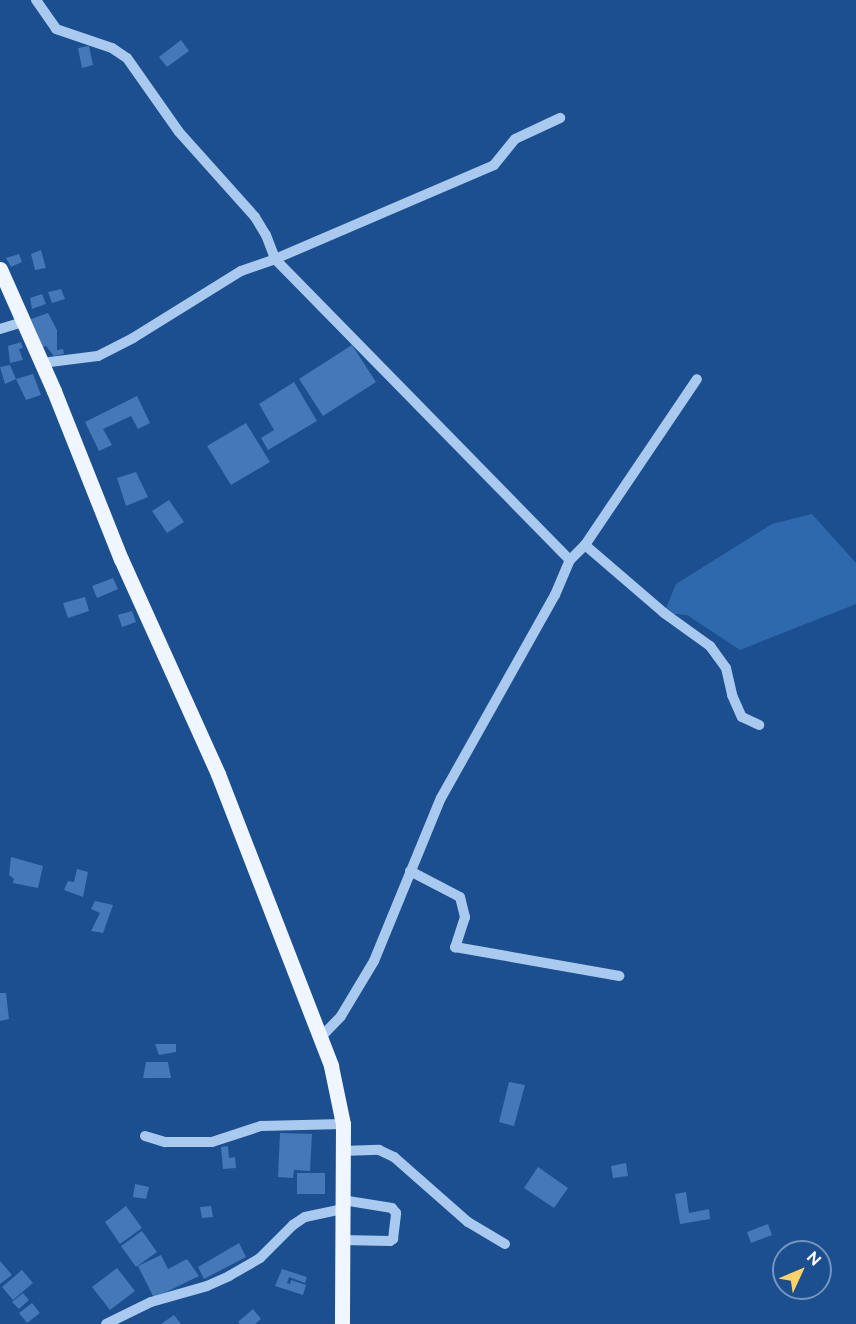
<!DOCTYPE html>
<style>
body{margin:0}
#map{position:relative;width:856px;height:1324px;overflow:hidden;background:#1b4f8f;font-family:Raleway,sans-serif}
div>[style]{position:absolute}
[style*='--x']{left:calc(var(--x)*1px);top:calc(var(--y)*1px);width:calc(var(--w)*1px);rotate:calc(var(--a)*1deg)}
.green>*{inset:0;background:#2e69ad}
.building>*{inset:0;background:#4478b7}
.minor>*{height:10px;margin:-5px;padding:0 5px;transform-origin:5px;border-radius:5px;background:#a9c9ee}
.major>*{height:15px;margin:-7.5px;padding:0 7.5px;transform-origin:7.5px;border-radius:7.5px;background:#f0f6ff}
span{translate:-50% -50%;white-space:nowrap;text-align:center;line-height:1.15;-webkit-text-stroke:6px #1b4f8f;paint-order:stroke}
.north{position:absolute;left:772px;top:1240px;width:60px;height:60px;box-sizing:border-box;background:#1b4f8f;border:2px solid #7695bc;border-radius:50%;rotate:46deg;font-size:16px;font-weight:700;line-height:24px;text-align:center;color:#fff}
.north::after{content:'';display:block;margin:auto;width:21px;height:27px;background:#ffd166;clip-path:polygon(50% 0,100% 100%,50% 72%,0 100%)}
</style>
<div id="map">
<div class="green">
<i style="clip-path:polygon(812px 514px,856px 563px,856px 604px,740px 650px,687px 615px,664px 613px,676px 584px,772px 524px)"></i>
</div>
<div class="building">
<i style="clip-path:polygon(181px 40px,189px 51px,167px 67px,159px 57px)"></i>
<i style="clip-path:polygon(89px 46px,93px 65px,82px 68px,78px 48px)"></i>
<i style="clip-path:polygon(41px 250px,46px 268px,35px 270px,31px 254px)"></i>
<i style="clip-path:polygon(19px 254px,22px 262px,11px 267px,6px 258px)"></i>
<i style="clip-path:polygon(61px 289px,65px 299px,52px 303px,48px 292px)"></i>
<i style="clip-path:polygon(42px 294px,46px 304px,32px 309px,30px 298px)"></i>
<i style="clip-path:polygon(48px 313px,57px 330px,57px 350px,63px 349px,64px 354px,54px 356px,46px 346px,43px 347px,31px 319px)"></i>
<i style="clip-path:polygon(21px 342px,23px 348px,19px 349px,23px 360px,10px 363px,8px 346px)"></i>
<i style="clip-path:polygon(352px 345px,376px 382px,323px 416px,299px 379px)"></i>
<i style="clip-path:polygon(10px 365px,16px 379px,33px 374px,41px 395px,26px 400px,16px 379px,5px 384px,0 367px)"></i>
<i style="clip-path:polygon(294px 382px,317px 421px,268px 450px,261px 438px,274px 430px,259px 404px)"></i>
<i style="clip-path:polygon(137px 396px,150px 423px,138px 429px,131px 416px,103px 429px,112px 445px,99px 451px,85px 422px)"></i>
<i style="clip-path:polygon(246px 423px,270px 462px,231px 485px,207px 446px)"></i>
<i style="clip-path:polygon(136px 472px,148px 497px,126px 506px,117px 478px)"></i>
<i style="clip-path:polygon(169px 500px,184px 522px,167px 533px,152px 511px)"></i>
<i style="clip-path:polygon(113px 578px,118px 589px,97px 598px,92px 586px)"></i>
<i style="clip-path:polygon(85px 597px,89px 611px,68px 618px,63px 603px)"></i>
<i style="clip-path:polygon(132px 611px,136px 622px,122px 627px,118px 615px)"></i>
<i style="clip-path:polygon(11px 857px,43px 866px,38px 888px,13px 883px,14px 879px,9px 875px)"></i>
<i style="clip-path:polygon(77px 869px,88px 872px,83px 897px,64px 890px,68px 881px,74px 882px)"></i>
<i style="clip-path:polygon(95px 901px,113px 905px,103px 933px,91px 931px,100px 913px,91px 909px)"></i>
<i style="clip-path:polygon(0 993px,6px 993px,9px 1019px,0 1021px)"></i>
<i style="clip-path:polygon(155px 1044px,176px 1044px,176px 1052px,159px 1055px)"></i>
<i style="clip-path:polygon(146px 1062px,168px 1062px,171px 1078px,143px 1078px)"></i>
<i style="clip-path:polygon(509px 1082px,525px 1085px,514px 1126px,499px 1122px)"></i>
<i style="clip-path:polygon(280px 1133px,312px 1134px,310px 1171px,294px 1170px,293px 1178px,278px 1177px)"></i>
<i style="clip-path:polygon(228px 1146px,229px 1158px,235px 1157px,236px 1168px,223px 1169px,221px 1147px)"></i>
<i style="clip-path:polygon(626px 1163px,628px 1176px,613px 1178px,611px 1166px)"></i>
<i style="clip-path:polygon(538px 1167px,568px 1188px,554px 1208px,524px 1188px)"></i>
<i style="clip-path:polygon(297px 1173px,325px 1173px,325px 1194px,297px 1194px)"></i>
<i style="clip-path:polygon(135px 1184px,149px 1187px,146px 1199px,133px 1197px)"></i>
<i style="clip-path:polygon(686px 1192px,689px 1213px,709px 1209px,710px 1219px,680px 1224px,675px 1194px)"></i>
<i style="clip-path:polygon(126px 1206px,142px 1228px,120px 1244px,105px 1222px)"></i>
<i style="clip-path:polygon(211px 1206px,213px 1217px,202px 1218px,200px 1207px)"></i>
<i style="clip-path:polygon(768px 1224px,772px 1235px,751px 1243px,747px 1232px)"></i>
<i style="clip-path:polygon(142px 1231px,157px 1252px,136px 1267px,121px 1246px)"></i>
<i style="clip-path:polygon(239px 1243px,246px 1257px,204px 1279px,198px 1267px)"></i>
<i style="clip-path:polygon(161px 1255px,168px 1269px,187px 1259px,199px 1276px,154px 1298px,138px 1266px)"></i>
<i style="clip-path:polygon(0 1261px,12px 1275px,0 1284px)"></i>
<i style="clip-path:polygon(117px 1268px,135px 1291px,110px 1310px,92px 1287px)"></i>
<i style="clip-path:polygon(282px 1269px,307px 1277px,305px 1283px,289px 1277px,287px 1283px,290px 1284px,291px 1280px,306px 1285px,303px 1295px,275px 1286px)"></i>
<i style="clip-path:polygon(22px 1270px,33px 1283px,13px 1300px,2px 1287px)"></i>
<i style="clip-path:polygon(23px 1293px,29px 1300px,19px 1309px,12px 1302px)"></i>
<i style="clip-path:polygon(32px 1303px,40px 1313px,27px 1323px,19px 1313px)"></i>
<i style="clip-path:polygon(253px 1309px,261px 1319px,255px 1324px,240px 1324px,238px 1322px)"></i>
<i style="clip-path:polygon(174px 1315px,181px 1324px,161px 1324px)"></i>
</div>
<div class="minor">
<i style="--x:36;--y:0;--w:35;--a:55"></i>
<i style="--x:56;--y:29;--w:59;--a:18.7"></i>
<i style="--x:112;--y:48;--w:18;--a:34"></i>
<i style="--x:127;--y:58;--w:90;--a:54.9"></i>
<i style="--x:179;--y:132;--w:114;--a:48.2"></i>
<i style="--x:255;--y:217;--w:21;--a:59"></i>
<i style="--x:266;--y:235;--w:26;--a:69"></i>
<i style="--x:275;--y:259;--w:421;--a:45.6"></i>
<i style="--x:0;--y:329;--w:24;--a:-17"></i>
<i style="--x:42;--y:363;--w:56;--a:-7.1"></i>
<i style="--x:98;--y:356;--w:39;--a:-27"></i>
<i style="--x:133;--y:338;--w:127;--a:-31.8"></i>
<i style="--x:241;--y:271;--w:36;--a:-19"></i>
<i style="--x:275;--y:259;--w:238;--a:-23.2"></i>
<i style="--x:494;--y:165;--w:33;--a:-51"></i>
<i style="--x:515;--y:139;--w:50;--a:-25"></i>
<i style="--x:585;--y:545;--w:104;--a:40.7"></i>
<i style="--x:664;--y:613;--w:57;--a:35.7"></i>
<i style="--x:710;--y:646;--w:27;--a:54"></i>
<i style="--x:726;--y:668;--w:28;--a:77"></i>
<i style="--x:732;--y:695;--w:24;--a:66"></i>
<i style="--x:742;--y:717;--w:19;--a:25"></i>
<i style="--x:410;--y:871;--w:56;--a:27.5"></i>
<i style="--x:460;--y:897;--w:21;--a:76"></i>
<i style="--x:465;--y:917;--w:32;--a:108"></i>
<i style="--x:455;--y:947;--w:167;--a:10"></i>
<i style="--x:320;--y:1038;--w:30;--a:-46"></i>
<i style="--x:341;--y:1016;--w:64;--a:-59"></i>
<i style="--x:374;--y:961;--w:176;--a:-67.7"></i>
<i style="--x:441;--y:798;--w:233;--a:-60.7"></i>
<i style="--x:555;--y:595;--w:38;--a:-67"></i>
<i style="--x:570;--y:560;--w:21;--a:-45"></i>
<i style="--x:585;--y:545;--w:200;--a:-56"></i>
<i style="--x:145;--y:1136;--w:21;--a:17"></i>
<i style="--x:165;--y:1142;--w:47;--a:0"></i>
<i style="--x:212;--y:1142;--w:52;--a:-18.1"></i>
<i style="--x:261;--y:1126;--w:82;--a:-1.4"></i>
<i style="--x:342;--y:1151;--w:37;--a:-2"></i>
<i style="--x:379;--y:1150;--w:17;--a:25"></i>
<i style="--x:394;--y:1157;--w:98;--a:41.3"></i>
<i style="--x:468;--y:1222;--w:43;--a:30.7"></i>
<i style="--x:341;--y:1240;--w:49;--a:1.2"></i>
<i style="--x:390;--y:1241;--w:4;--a:-34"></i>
<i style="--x:393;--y:1239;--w:26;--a:-83"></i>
<i style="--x:396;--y:1213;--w:6;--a:-129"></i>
<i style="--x:392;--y:1208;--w:51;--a:-170.9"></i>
<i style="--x:106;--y:1324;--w:50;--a:-26.1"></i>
<i style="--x:151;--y:1302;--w:58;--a:-15.9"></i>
<i style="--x:207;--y:1286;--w:24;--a:-24"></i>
<i style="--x:229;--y:1276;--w:36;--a:-30"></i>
<i style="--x:260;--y:1258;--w:47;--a:-45"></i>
<i style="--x:293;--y:1225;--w:14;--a:-34"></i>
<i style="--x:305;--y:1217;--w:38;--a:-12"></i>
</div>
<div class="major">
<i style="--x:0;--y:269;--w:133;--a:66.1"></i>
<i style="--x:54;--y:391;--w:181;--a:68.3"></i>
<i style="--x:121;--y:559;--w:236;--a:65.7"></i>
<i style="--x:218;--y:774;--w:313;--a:68.8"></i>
<i style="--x:331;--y:1066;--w:59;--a:78.3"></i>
<i style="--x:343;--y:1124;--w:200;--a:90.3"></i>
</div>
<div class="north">N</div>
</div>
